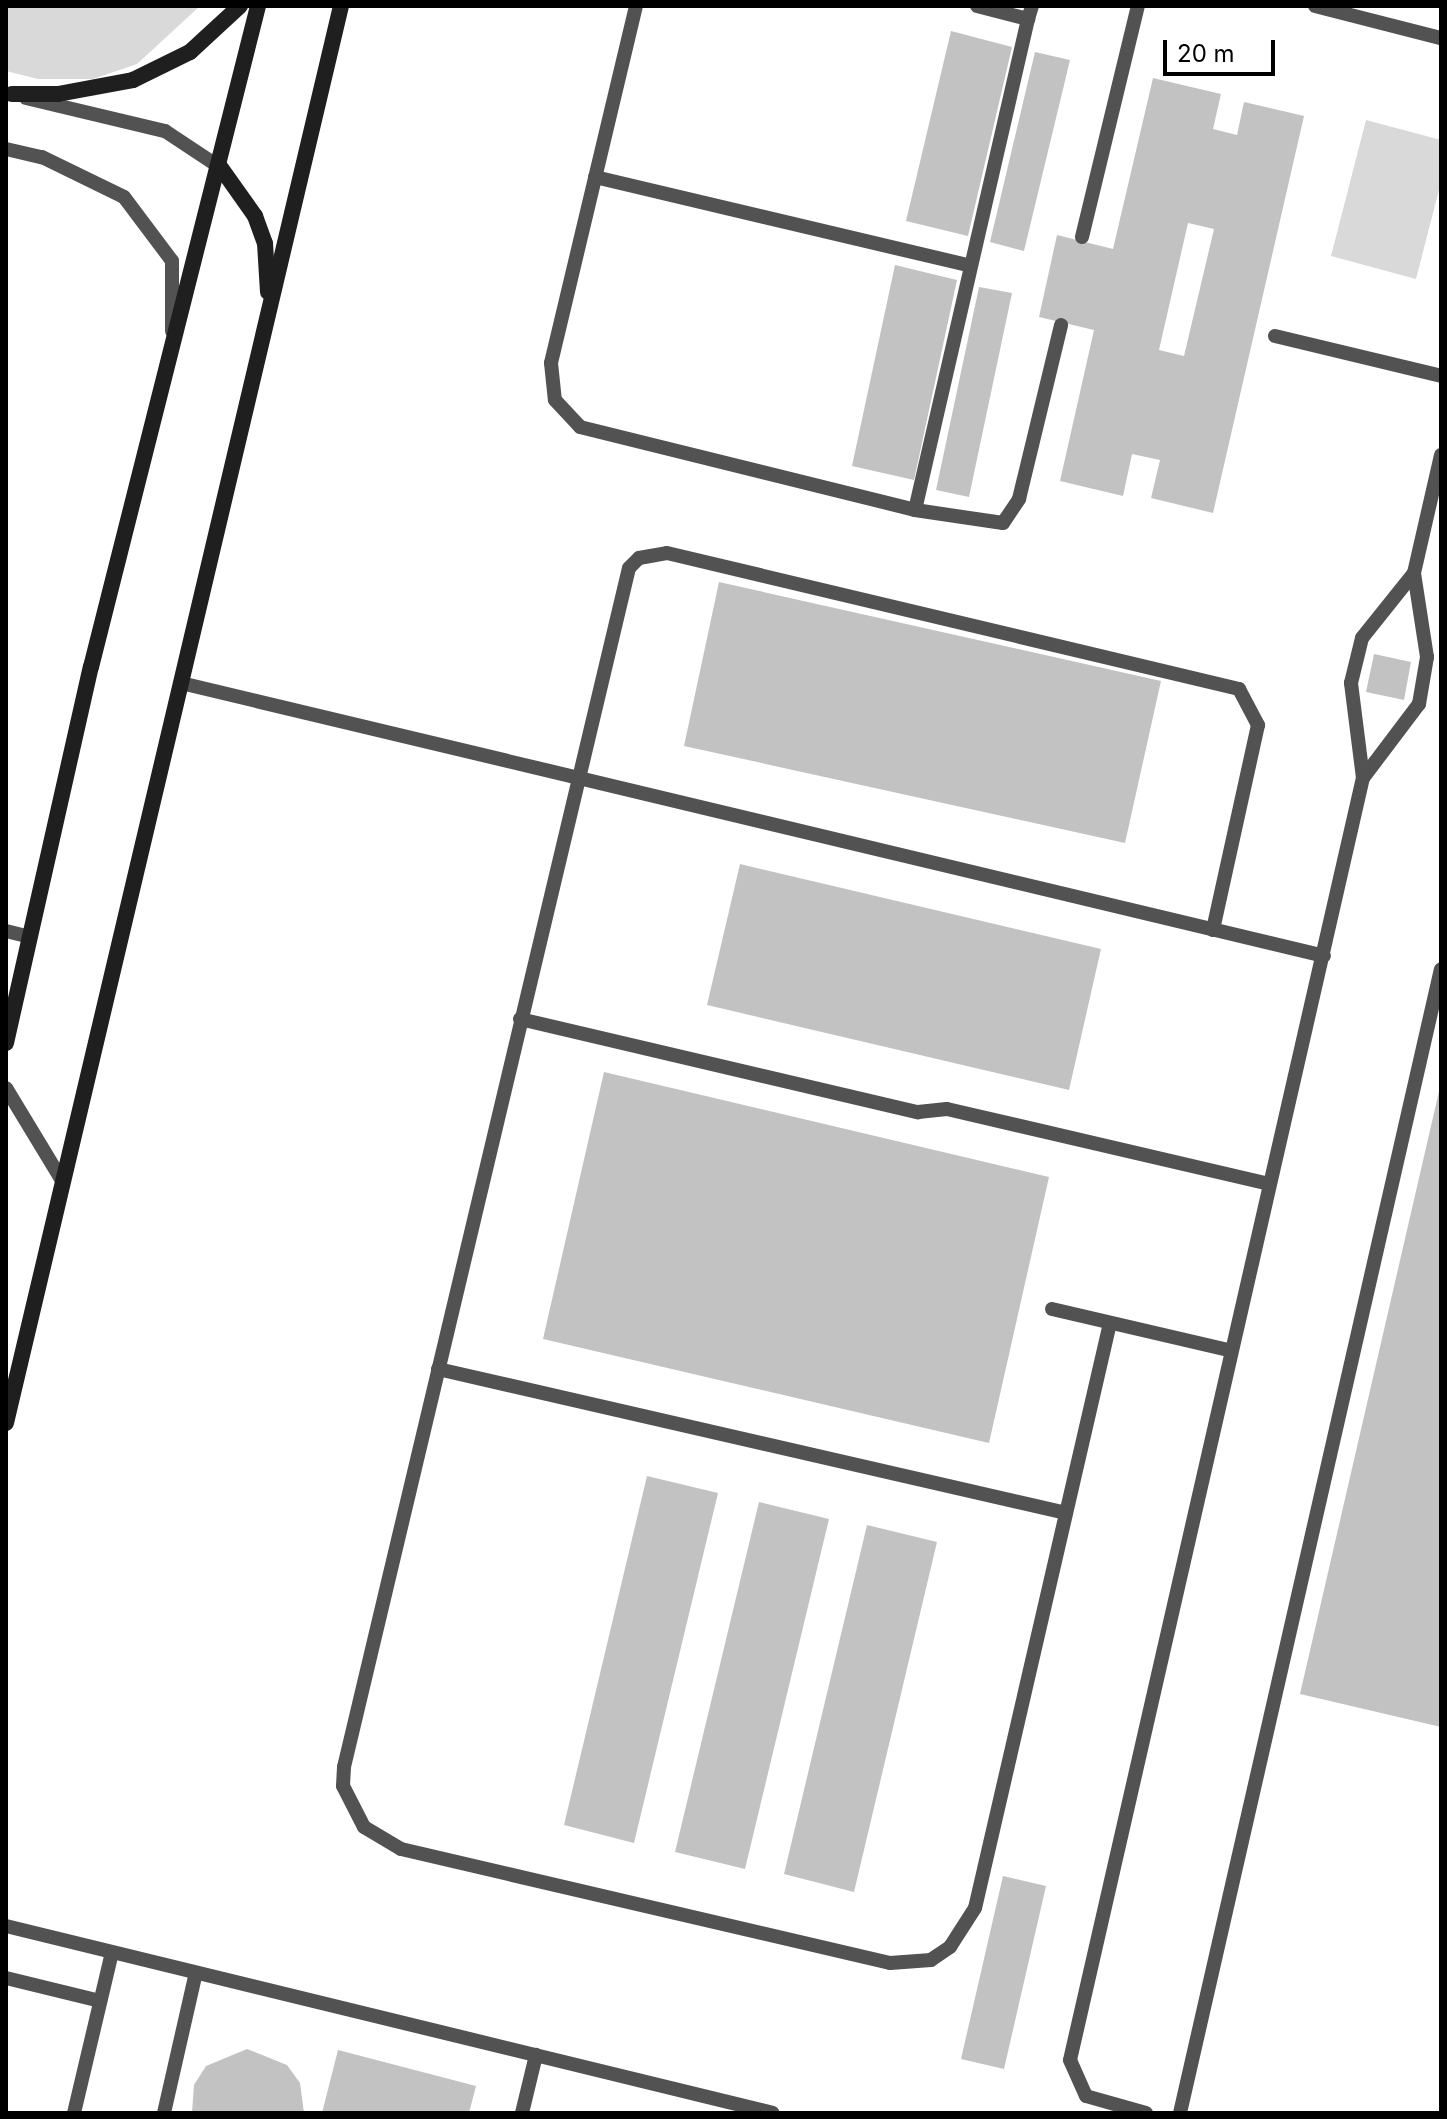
<!DOCTYPE html>
<style>
body{margin:0}
#map{position:relative;width:1447px;height:2119px;overflow:hidden;background:#fff;font-family:Inter,sans-serif}
div>[style]{position:absolute}
[style*='--x']{left:calc(var(--x)*1px);top:calc(var(--y)*1px);width:calc(var(--w)*1px);rotate:calc(var(--a)*1deg)}
.green>*{inset:0;background:#d9d9d9}
.building>*{inset:0;background:#c2c2c2}
.lane>*{height:14px;margin:-7px;padding:0 7px;transform-origin:7px;border-radius:7px;background:#525252}
.secondary>*{height:16px;margin:-8px;padding:0 8px;transform-origin:8px;border-radius:8px;background:#1f1f1f}
span{translate:-50% -50%;white-space:nowrap;text-align:center;line-height:1.15;-webkit-text-stroke:6px #fff;paint-order:stroke}
.frame{position:absolute;inset:0;border:8px solid #000;pointer-events:none}
.scale{position:absolute;left:1163px;top:40px;width:112px;height:36px;box-sizing:border-box;border:4px solid #000;border-top:0;padding-left:10px;font-size:24px;line-height:28px;white-space:nowrap;color:#000;-webkit-text-stroke:6px #fff;paint-order:stroke}
</style>
<div id="map">
<div class="green">
<i style="clip-path:polygon(6px 6px,200px 6px,137px 64px,93px 79px,38px 79px,6px 71px)"></i>
<i style="clip-path:polygon(1366px 120px,1441px 140px,1441px 182px,1416px 279px,1331px 256px)"></i>
</div>
<div class="building">
<i style="clip-path:polygon(951px 31px,1012px 47px,968px 236px,906px 221px)"></i>
<i style="clip-path:polygon(1035px 52px,1070px 60px,1024px 251px,990px 242px)"></i>
<i style="clip-path:polygon(evenodd,1153px 78px,1221px 94px,1213px 129px,1237px 135px,1244px 102px,1304px 116px,1213px 513px,1151px 498px,1160px 460px,1132px 454px,1123px 496px,1060px 481px,1094px 330px,1039px 317px,1057px 235px,1113px 249px,1153px 78px,1188px 223px,1214px 229px,1184px 356px,1159px 350px,1188px 223px)"></i>
<i style="clip-path:polygon(895px 265px,957px 280px,914px 480px,852px 466px)"></i>
<i style="clip-path:polygon(979px 287px,1012px 293px,969px 497px,936px 490px)"></i>
<i style="clip-path:polygon(719px 582px,1161px 681px,1125px 843px,684px 746px)"></i>
<i style="clip-path:polygon(1374px 654px,1411px 662px,1404px 700px,1366px 692px)"></i>
<i style="clip-path:polygon(740px 864px,1101px 949px,1069px 1090px,707px 1005px)"></i>
<i style="clip-path:polygon(604px 1072px,1049px 1177px,989px 1443px,543px 1339px)"></i>
<i style="clip-path:polygon(1440px 1087px,1441px 1087px,1441px 1727px,1300px 1694px)"></i>
<i style="clip-path:polygon(647px 1476px,718px 1493px,634px 1843px,564px 1825px)"></i>
<i style="clip-path:polygon(759px 1502px,829px 1519px,745px 1869px,675px 1852px)"></i>
<i style="clip-path:polygon(867px 1525px,937px 1542px,854px 1892px,784px 1874px)"></i>
<i style="clip-path:polygon(1003px 1876px,1046px 1886px,1004px 2069px,961px 2059px)"></i>
<i style="clip-path:polygon(247px 2049px,287px 2065px,300px 2083px,304px 2113px,192px 2113px,194px 2085px,206px 2066px)"></i>
<i style="clip-path:polygon(338px 2050px,476px 2086px,469px 2113px,322px 2113px)"></i>
</div>
<div class="lane">
<i style="--x:636;--y:6;--w:367;--a:103.4"></i>
<i style="--x:551;--y:363;--w:37;--a:84"></i>
<i style="--x:555;--y:400;--w:37;--a:47"></i>
<i style="--x:580;--y:427;--w:345;--a:13.9"></i>
<i style="--x:915;--y:510;--w:89;--a:8.4"></i>
<i style="--x:1003;--y:523;--w:29;--a:-56"></i>
<i style="--x:1019;--y:499;--w:179;--a:-76.4"></i>
<i style="--x:977;--y:6;--w:53;--a:14.3"></i>
<i style="--x:1028;--y:19;--w:14;--a:-73"></i>
<i style="--x:1315;--y:6;--w:130;--a:14.3"></i>
<i style="--x:26;--y:98;--w:143;--a:13.4"></i>
<i style="--x:165;--y:131;--w:67;--a:33.5"></i>
<i style="--x:6;--y:149;--w:37;--a:13"></i>
<i style="--x:42;--y:157;--w:91;--a:26"></i>
<i style="--x:124;--y:197;--w:80;--a:53.1"></i>
<i style="--x:172;--y:261;--w:70;--a:90"></i>
<i style="--x:595;--y:177;--w:386;--a:13.3"></i>
<i style="--x:1082;--y:237;--w:238;--a:-76.4"></i>
<i style="--x:1275;--y:336;--w:171;--a:13.5"></i>
<i style="--x:915;--y:510;--w:504;--a:-77.04"></i>
<i style="--x:181;--y:683;--w:1175;--a:13.43"></i>
<i style="--x:1363;--y:778;--w:93;--a:-52.9"></i>
<i style="--x:1419;--y:704;--w:48;--a:-80.3"></i>
<i style="--x:1427;--y:657;--w:85;--a:-98.8"></i>
<i style="--x:1414;--y:573;--w:121;--a:-77.1"></i>
<i style="--x:6;--y:931;--w:25;--a:14"></i>
<i style="--x:520;--y:1019;--w:409;--a:13.2"></i>
<i style="--x:918;--y:1112;--w:29;--a:-6"></i>
<i style="--x:947;--y:1109;--w:331;--a:13.1"></i>
<i style="--x:6;--y:1088;--w:110;--a:58.8"></i>
<i style="--x:1052;--y:1309;--w:181;--a:13.1"></i>
<i style="--x:1110;--y:1323;--w:600;--a:102.99"></i>
<i style="--x:975;--y:1908;--w:46;--a:122.7"></i>
<i style="--x:950;--y:1947;--w:23;--a:146"></i>
<i style="--x:931;--y:1960;--w:41;--a:175.8"></i>
<i style="--x:890;--y:1963;--w:502;--a:-166.88"></i>
<i style="--x:401;--y:1849;--w:43;--a:-149.3"></i>
<i style="--x:364;--y:1827;--w:46;--a:-117.1"></i>
<i style="--x:343;--y:1786;--w:19;--a:-87"></i>
<i style="--x:344;--y:1767;--w:1232;--a:-76.63"></i>
<i style="--x:629;--y:568;--w:14;--a:-45"></i>
<i style="--x:639;--y:558;--w:28;--a:-10"></i>
<i style="--x:667;--y:553;--w:588;--a:13.37"></i>
<i style="--x:1239;--y:689;--w:41;--a:62.2"></i>
<i style="--x:1258;--y:725;--w:210;--a:102.4"></i>
<i style="--x:438;--y:1369;--w:644;--a:12.91"></i>
<i style="--x:6;--y:1926;--w:789;--a:13.7"></i>
<i style="--x:6;--y:1978;--w:97;--a:13.7"></i>
<i style="--x:74;--y:2113;--w:161;--a:-76.7"></i>
<i style="--x:164;--y:2113;--w:140;--a:-77.2"></i>
<i style="--x:522;--y:2113;--w:60;--a:-76.4"></i>
<i style="--x:1146;--y:2113;--w:62;--a:-164.2"></i>
<i style="--x:1086;--y:2096;--w:39;--a:-114"></i>
<i style="--x:1070;--y:2060;--w:1315;--a:-77.13"></i>
<i style="--x:1363;--y:778;--w:96;--a:-97.2"></i>
<i style="--x:1351;--y:683;--w:46;--a:-76.3"></i>
<i style="--x:1362;--y:638;--w:83;--a:-51.3"></i>
<i style="--x:1180;--y:2113;--w:1173;--a:-77.15"></i>
</div>
<div class="secondary">
<i style="--x:12;--y:94;--w:46;--a:0"></i>
<i style="--x:58;--y:94;--w:76;--a:-10.6"></i>
<i style="--x:133;--y:80;--w:64;--a:-26.2"></i>
<i style="--x:190;--y:52;--w:68;--a:-42.6"></i>
<i style="--x:221;--y:168;--w:59;--a:54.7"></i>
<i style="--x:255;--y:216;--w:29;--a:70"></i>
<i style="--x:265;--y:243;--w:49;--a:86.5"></i>
<i style="--x:6;--y:1043;--w:385;--a:-77.3"></i>
<i style="--x:91;--y:667;--w:682;--a:-75.82"></i>
<i style="--x:6;--y:1423;--w:1456;--a:-76.7"></i>
</div>
<div class="frame"></div>
<div class="scale">20 m</div>
</div>
